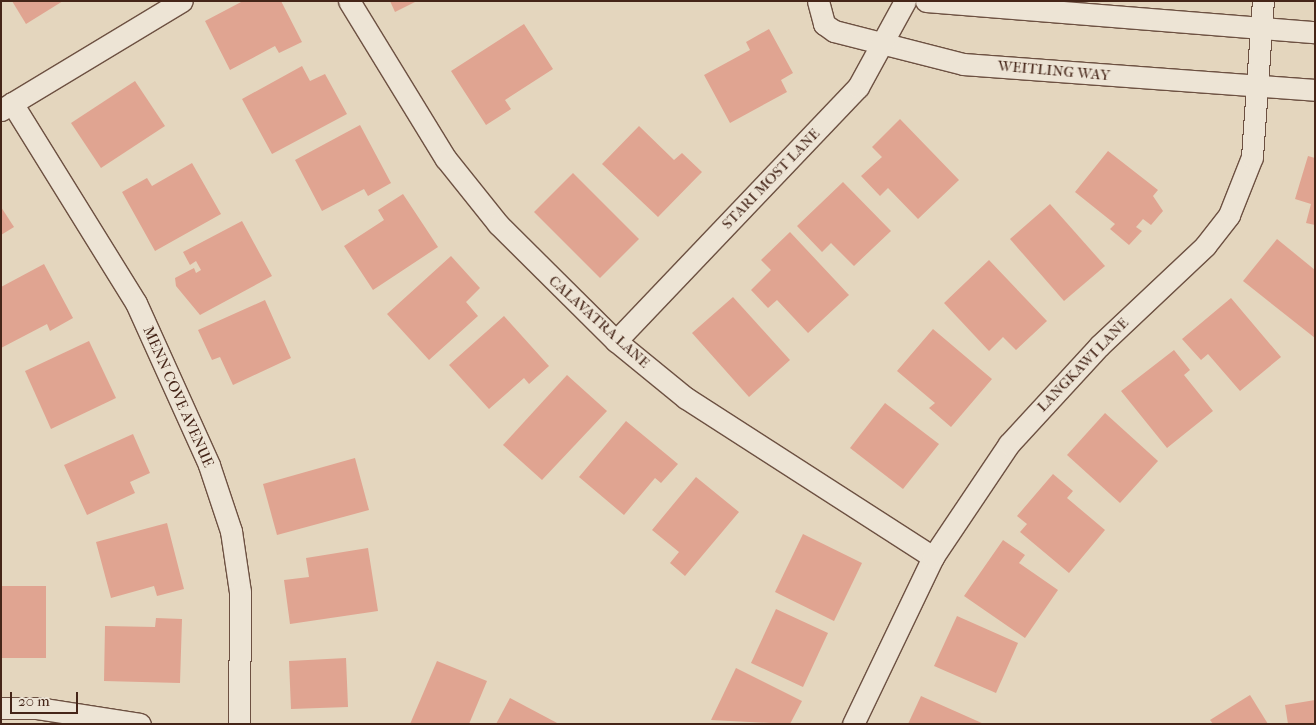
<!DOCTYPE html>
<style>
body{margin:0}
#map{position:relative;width:1316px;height:725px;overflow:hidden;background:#e4d6be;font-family:"IM FELL French Canon",serif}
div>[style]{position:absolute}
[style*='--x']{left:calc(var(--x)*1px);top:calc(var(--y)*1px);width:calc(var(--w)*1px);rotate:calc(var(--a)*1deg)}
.building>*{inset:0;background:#e0a491}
.roads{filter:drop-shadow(1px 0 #6d5142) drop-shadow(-1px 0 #6d5142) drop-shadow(0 1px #6d5142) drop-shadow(0 -1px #6d5142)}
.minor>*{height:21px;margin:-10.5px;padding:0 10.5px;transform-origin:10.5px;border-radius:10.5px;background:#ede4d5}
span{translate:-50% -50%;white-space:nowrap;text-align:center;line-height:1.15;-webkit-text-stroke:4px #ede4d5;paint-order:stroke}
.street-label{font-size:15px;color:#452518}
.frame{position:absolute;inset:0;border:2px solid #452518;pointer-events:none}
.scale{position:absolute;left:10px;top:692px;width:68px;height:22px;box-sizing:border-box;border:2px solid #452518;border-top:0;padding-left:6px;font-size:15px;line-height:18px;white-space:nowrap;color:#452518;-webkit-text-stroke:4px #ede4d5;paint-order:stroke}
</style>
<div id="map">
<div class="building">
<i style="clip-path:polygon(12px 1px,63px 1px,26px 24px)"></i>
<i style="clip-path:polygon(243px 1px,281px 1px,302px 42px,279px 53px,275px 46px,230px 70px,205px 21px)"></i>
<i style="clip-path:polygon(390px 1px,417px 1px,395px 12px)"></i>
<i style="clip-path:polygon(524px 24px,553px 69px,505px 100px,511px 109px,486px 125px,451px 71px)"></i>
<i style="clip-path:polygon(769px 29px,793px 73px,781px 80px,787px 92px,730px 123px,704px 75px,750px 50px,746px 42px)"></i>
<i style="clip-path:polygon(302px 66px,310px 81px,325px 74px,347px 114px,272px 154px,242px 99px)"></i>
<i style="clip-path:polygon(135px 81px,165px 126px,101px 168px,71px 123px)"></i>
<i style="clip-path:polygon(900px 119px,959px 180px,918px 219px,888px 188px,880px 196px,861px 176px,882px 157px,872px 147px)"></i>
<i style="clip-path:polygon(360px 125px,391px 183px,368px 196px,364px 189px,322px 211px,295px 160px)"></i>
<i style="clip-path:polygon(639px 126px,674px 160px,682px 153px,702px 172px,658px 217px,602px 164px)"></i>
<i style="clip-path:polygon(1108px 151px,1158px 190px,1153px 196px,1163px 211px,1151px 225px,1143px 219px,1136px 227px,1142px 231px,1129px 245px,1110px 229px,1115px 224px,1075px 192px)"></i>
<i style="clip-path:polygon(1308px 156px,1315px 158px,1315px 225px,1306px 223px,1311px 204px,1295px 199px)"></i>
<i style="clip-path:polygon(192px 163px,221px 214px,155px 251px,122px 192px,147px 178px,152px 186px)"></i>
<i style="clip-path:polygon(573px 173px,639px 239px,600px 278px,534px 212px)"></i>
<i style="clip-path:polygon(843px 182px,891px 231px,854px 266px,831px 243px,822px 252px,797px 226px)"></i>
<i style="clip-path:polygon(403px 194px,438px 247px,373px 290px,344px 246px,384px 220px,378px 210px)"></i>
<i style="clip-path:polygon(1050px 204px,1105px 266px,1064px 301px,1010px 239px)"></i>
<i style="clip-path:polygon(1px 207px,14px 227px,1px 235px)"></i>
<i style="clip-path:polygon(242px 221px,272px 276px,200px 315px,176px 286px,175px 278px,194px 268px,196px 273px,201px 270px,196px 261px,190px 265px,183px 252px)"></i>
<i style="clip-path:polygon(790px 232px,849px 295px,808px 333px,777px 300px,768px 308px,751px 290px,771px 270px,761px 260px)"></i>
<i style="clip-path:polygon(1277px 239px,1315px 270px,1315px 338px,1243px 281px)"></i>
<i style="clip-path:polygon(451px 256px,480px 288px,466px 302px,478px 316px,429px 360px,387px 314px)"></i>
<i style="clip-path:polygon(989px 260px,1047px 321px,1016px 350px,1003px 337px,989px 351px,944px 303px)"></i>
<i style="clip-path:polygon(44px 264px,73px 318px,50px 331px,47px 324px,1px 348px,1px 287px)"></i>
<i style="clip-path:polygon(733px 297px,790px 360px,749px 397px,692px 333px)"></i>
<i style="clip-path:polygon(1231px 298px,1281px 357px,1240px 391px,1208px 354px,1201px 360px,1182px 339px)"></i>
<i style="clip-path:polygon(265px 300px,291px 358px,233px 385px,220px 357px,212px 360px,198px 330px)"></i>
<i style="clip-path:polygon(504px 316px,549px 366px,529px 384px,524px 378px,489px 409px,449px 365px)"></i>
<i style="clip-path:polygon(933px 329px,992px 379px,951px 427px,929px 408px,935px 403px,897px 371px)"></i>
<i style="clip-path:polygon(89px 341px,116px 398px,51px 429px,25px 371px)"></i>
<i style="clip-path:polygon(1174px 350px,1190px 370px,1184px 375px,1213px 411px,1167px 448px,1121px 391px)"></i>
<i style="clip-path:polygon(567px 375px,607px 411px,542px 480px,503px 445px)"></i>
<i style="clip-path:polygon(885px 403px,939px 444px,903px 489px,850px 448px)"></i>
<i style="clip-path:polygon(1105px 413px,1158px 461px,1120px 503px,1067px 455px)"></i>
<i style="clip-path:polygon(626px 421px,678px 464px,661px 483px,655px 478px,624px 515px,579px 477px)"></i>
<i style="clip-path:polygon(133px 434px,150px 473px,130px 482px,135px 493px,87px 515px,64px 465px)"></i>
<i style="clip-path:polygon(355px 458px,369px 510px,277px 535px,263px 484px)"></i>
<i style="clip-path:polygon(1053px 474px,1073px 491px,1067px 498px,1105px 530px,1069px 573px,1020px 532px,1027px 524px,1017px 516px)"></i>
<i style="clip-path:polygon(696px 477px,739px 512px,685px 576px,670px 563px,679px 552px,652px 530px)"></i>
<i style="clip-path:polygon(167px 523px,184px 589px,157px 596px,154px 586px,111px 598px,96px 542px)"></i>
<i style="clip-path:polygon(803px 534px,862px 563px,834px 621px,775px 592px)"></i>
<i style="clip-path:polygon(1003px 540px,1025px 555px,1019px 563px,1058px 590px,1025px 638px,964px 596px)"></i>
<i style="clip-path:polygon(368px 548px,378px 611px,290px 624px,284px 580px,309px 577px,306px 558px)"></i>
<i style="clip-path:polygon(1px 586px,46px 586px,46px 658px,1px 658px)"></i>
<i style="clip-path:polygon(776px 609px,828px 633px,803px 687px,751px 663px)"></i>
<i style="clip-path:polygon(957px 616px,1018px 643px,996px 693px,934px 666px)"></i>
<i style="clip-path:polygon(156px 618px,182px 619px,180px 683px,104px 681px,105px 626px,155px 627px)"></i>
<i style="clip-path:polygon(346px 658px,348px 707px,291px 709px,289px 661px)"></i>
<i style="clip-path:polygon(437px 661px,487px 681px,469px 724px,410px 724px)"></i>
<i style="clip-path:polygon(736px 668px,802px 701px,790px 724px,711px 720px)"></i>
<i style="clip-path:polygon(1250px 695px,1268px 724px,1213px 724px,1210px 720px)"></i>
<i style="clip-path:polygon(921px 696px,984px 724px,908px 724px)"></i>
<i style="clip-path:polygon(510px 698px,559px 724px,496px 724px)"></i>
<i style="clip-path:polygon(1315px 700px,1315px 724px,1288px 724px,1285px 705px)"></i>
</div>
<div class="roads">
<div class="minor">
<i style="--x:349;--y:1;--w:185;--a:58.5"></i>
<i style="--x:446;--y:159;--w:83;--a:51.3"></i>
<i style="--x:498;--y:224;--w:166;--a:44.8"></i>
<i style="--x:616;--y:341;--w:90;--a:39.2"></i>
<i style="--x:686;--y:398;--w:294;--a:32.8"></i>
<i style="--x:818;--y:1;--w:24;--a:75"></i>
<i style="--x:824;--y:24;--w:12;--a:35"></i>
<i style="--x:834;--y:31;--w:133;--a:14.3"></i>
<i style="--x:963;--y:64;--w:353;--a:4.2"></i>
<i style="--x:926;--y:1;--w:390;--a:4.6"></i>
<i style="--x:12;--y:103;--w:235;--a:58.2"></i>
<i style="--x:136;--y:303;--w:178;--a:65.7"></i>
<i style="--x:209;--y:465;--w:70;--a:71.6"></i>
<i style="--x:231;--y:531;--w:62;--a:81.6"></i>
<i style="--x:240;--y:592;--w:132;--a:90.4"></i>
<i style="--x:1;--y:110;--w:211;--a:-31.1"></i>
<i style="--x:616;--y:341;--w:351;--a:-46.4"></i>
<i style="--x:858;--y:87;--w:98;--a:-61.3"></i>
<i style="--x:1;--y:708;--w:36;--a:0"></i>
<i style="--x:37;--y:708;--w:104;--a:8.8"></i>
<i style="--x:853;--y:724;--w:185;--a:-64.4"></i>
<i style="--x:933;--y:557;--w:136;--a:-56.1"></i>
<i style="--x:1009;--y:444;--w:133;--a:-47.4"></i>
<i style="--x:1099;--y:346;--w:146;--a:-43.3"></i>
<i style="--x:1205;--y:246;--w:39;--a:-52"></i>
<i style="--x:1229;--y:215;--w:62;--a:-68.4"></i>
<i style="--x:1252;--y:157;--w:156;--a:-86"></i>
</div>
</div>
<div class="street-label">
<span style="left:1054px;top:71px;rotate:5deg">WEITLING WAY</span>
<span style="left:771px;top:179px;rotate:-46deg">STARI MOST LANE</span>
<span style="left:599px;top:322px;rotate:42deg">CALAVATRA LANE</span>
<span style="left:1083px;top:365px;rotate:-46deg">LANGKAWI LANE</span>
<span style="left:178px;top:397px;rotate:66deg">MENN COVE AVENUE</span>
</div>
<div class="frame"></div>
<div class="scale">20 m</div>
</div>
